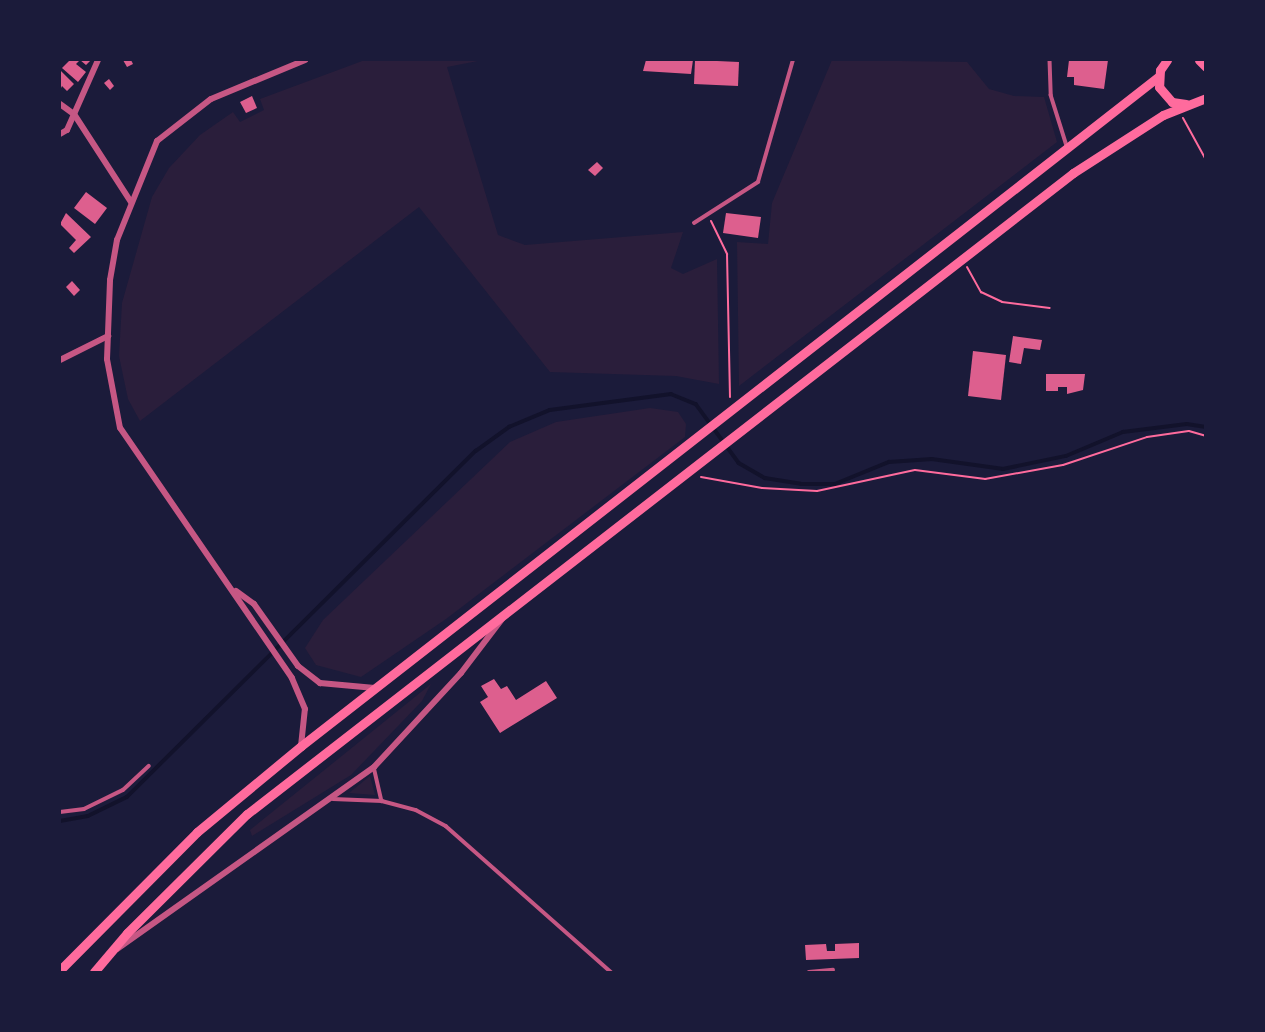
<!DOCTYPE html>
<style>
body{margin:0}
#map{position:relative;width:1265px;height:1032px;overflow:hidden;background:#1b1b3a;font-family:"Sofia Sans Condensed",sans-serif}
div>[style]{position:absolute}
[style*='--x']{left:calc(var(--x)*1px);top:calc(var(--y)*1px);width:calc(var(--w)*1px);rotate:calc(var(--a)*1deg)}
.green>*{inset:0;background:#2a1e3b}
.stream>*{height:3.5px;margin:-1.75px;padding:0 1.75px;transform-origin:1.75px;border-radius:1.75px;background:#12122b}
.building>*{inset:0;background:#dd5f8e}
.path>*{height:2px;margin:-1px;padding:0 1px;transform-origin:1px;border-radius:1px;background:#ff6b9d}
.service>*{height:3.5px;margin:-1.75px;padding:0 1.75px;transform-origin:1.75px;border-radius:1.75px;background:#c65784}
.minor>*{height:6px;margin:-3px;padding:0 3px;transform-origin:3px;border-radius:3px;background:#c65784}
.secondary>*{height:9px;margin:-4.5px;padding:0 4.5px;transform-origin:4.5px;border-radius:4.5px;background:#ff6b9d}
span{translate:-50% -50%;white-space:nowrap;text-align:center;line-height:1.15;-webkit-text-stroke:6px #1b1b3a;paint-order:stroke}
.frame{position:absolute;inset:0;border:61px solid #1b1b3a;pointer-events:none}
</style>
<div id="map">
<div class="green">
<i style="clip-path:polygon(365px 60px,483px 60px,447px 67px,498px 235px,525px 245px,683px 232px,671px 268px,683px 274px,717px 259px,719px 384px,676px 376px,550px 372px,419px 207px,140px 421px,128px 399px,119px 356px,122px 303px,152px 197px,169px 168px,200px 135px,233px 112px,240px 122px,264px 110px,260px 99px)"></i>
<i style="clip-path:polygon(832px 60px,967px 62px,989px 89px,1014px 96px,1044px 97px,1057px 142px,739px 386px,737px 242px,768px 244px,772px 203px)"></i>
<i style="clip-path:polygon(650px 408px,678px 412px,686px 424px,685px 437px,446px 619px,361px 677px,316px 665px,305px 648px,323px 620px,510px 442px,556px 422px)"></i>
<i style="clip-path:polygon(431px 684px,422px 701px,351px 775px,252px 836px,250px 830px)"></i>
<i style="clip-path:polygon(370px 776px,375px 795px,349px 793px)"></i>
</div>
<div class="stream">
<i style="--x:60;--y:821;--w:28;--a:-10"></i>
<i style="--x:88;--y:816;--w:43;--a:-26"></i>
<i style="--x:127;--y:797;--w:491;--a:-44.8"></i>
<i style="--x:476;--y:451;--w:41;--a:-36"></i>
<i style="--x:509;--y:427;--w:44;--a:-22.5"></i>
<i style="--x:550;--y:410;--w:122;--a:-7.5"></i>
<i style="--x:671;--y:394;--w:27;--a:22"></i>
<i style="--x:696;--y:404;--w:73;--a:53.9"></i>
<i style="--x:739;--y:463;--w:30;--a:30"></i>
<i style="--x:765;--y:478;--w:36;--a:9"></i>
<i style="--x:801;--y:484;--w:34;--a:0"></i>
<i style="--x:835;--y:484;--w:58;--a:-22.2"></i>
<i style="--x:889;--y:462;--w:43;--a:-4"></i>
<i style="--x:932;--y:459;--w:72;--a:8"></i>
<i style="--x:1003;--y:469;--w:64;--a:-11.7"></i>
<i style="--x:1066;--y:456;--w:62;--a:-22.8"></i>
<i style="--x:1123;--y:432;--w:64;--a:-7.1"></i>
<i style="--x:1187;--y:424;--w:19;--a:9"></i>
</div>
<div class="building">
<i style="clip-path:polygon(70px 60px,91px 60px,86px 65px,80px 60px,76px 64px,86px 72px,78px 82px,62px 68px)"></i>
<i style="clip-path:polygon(123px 60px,131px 60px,133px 64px,127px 67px)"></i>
<i style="clip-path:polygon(646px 60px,693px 60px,691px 74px,643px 71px)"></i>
<i style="clip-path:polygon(695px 60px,739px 62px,738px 86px,694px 84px)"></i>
<i style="clip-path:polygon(1069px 60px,1108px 60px,1104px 89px,1074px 85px,1074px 77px,1067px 77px)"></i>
<i style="clip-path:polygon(60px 70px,74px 84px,67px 91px,62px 86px,60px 90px)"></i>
<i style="clip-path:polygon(109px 79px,114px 86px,110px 90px,104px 83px)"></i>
<i style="clip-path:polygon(252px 96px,257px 108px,246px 113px,240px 102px)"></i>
<i style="clip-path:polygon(597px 162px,603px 168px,595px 176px,588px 170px)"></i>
<i style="clip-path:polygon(86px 192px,107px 208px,95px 224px,74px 208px)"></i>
<i style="clip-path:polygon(66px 213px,91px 237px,74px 253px,69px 248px,76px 240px,60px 224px)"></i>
<i style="clip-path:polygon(726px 213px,761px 217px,758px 238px,723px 233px)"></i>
<i style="clip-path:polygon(72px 281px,80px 290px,74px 296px,66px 287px)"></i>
<i style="clip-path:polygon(1013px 336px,1042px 340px,1040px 350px,1024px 348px,1021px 364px,1009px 362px)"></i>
<i style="clip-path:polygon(973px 351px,1006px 355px,1001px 400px,968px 396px)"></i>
<i style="clip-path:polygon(1046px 374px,1085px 374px,1083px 390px,1067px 394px,1067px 387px,1058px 387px,1058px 391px,1046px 391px)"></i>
<i style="clip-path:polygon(494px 679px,501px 689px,507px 686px,516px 700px,546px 681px,557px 698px,500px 733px,480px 702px,488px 697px,481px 686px)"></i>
<i style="clip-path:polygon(859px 943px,859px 958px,806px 960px,805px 945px,826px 944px,827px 951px,835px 951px,835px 944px)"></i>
</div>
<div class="path">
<i style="--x:1183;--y:118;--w:48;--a:61.3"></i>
<i style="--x:711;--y:221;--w:37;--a:64"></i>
<i style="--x:727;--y:254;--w:143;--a:88.8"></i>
<i style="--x:967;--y:267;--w:29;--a:61"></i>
<i style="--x:981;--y:292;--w:23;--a:25"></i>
<i style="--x:1002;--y:302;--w:48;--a:7.1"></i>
<i style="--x:701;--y:477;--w:62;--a:10.2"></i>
<i style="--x:762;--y:488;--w:55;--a:3.1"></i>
<i style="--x:817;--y:491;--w:100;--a:-12.1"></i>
<i style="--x:915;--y:470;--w:71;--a:7.3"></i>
<i style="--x:985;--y:479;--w:79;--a:-10.2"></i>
<i style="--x:1063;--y:465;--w:89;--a:-18.4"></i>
<i style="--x:1147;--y:437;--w:42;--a:-8.1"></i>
<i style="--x:1189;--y:431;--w:18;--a:16"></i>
</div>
<div class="service">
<i style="--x:1050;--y:60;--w:35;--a:88"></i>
<i style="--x:1051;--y:95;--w:53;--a:72.6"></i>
<i style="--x:694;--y:223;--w:76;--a:-32.6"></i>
<i style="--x:758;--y:182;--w:127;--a:-74"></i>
<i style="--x:374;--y:767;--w:35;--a:77"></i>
<i style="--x:333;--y:799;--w:49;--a:2.3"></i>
<i style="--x:382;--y:801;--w:35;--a:15"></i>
<i style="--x:416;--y:810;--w:34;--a:28"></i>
<i style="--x:446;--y:826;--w:220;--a:41.5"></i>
<i style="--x:60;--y:812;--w:24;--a:-7"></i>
<i style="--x:84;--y:809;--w:43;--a:-26"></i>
<i style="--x:123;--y:790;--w:35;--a:-43"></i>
<i style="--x:809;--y:972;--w:24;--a:-5"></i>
</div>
<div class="minor">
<i style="--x:60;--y:104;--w:17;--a:36"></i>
<i style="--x:74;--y:114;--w:105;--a:57.1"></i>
<i style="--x:60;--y:134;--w:8;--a:-30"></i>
<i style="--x:67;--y:130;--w:77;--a:-66.1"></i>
<i style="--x:60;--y:360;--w:54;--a:-26.6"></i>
<i style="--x:236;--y:591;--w:22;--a:36"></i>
<i style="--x:254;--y:604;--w:76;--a:54.6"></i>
<i style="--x:298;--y:666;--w:28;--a:38"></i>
<i style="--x:320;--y:683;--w:55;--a:5.2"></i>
<i style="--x:301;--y:746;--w:37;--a:-84"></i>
<i style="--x:305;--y:709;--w:34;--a:-113"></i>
<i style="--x:292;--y:678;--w:303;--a:-124.5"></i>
<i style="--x:120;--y:428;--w:70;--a:-100.7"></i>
<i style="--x:107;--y:359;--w:79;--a:-87.8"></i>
<i style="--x:110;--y:280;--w:41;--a:-80.1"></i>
<i style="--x:117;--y:240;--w:107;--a:-68"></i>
<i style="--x:157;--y:141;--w:68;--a:-37.9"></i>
<i style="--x:211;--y:99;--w:102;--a:-22.5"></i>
<i style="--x:117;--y:949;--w:315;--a:-35.3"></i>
<i style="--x:374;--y:767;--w:128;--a:-47.2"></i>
<i style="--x:461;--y:673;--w:68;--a:-52.8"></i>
</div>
<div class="secondary">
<i style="--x:1167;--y:60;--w:12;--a:125"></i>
<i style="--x:1160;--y:70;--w:17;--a:93"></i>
<i style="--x:1159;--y:87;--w:20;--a:49"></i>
<i style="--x:1172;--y:102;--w:14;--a:8"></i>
<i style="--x:1199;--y:60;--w:10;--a:45"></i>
<i style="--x:60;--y:970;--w:194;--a:-45.2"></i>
<i style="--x:197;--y:832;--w:135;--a:-39.6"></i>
<i style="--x:301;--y:746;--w:1087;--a:-37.98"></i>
<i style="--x:94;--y:972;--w:51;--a:-49.8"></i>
<i style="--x:127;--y:933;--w:169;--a:-44.8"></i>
<i style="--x:247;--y:814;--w:1046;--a:-37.81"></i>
<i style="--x:1073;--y:173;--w:107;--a:-32.8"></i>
<i style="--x:1163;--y:115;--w:46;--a:-21.6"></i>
</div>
<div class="frame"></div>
</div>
